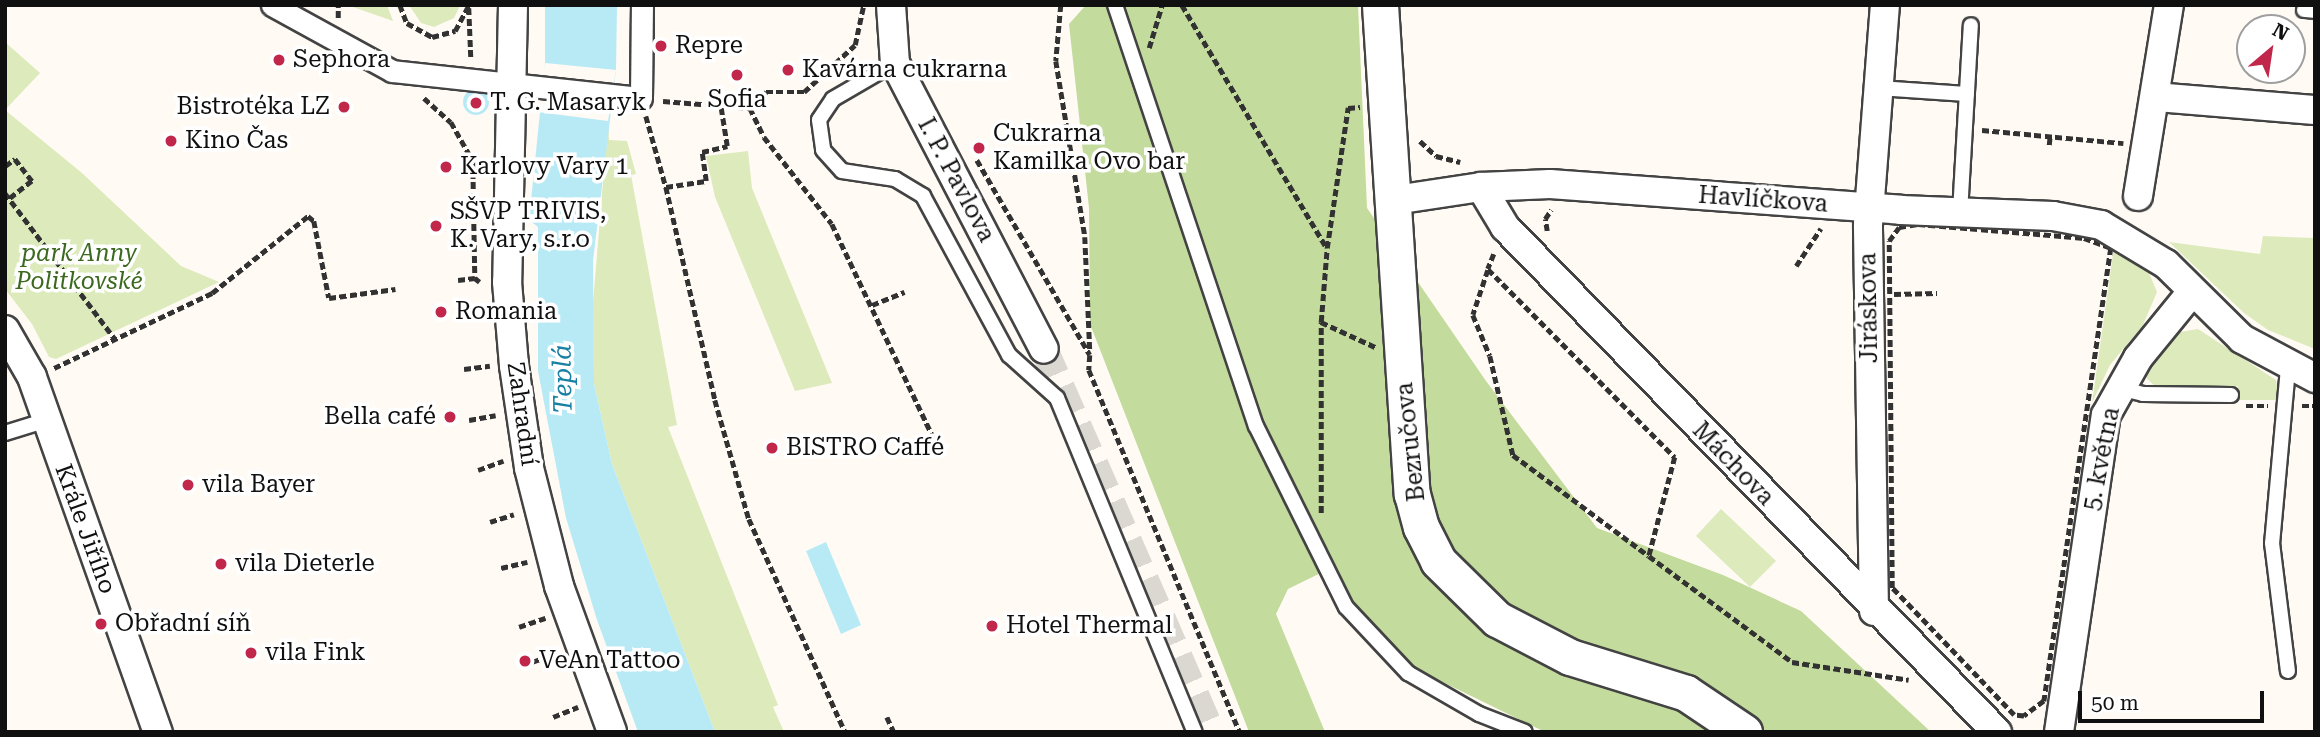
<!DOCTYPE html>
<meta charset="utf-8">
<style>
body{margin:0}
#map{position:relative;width:2320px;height:737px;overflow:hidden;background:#fffbf4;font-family:"Roboto Serif",serif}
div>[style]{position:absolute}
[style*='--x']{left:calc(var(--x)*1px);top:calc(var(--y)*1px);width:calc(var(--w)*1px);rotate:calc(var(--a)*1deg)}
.green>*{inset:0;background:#dceabc}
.forest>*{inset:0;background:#c3db9c}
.water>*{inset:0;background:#b8eaf6}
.round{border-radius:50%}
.pier>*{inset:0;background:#fffbf4}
.minor-tunnel>*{height:28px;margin-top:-14px;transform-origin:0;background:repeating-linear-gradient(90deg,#dbd8d2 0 28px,transparent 0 42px)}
.path>*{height:4.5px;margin-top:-2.25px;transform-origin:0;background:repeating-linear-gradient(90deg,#323232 0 7px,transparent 0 10.5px)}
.roads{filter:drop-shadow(2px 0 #434343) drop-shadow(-2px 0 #434343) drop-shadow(0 2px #434343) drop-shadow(0 -2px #434343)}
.service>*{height:14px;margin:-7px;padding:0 7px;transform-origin:7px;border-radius:7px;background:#fff}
.pedestrian>*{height:21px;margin:-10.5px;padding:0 10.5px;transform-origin:10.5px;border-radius:10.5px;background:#fff}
.minor>*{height:28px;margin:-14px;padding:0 14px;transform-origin:14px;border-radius:14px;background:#fff}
.tertiary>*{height:35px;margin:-17.5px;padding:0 17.5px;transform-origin:17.5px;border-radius:17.5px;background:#fff}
.dots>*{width:19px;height:19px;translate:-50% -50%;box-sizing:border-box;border:4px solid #fff;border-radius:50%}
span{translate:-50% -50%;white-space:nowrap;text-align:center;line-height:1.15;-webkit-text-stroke:7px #fff;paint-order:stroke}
.poi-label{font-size:24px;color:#101010}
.left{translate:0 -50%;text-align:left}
.right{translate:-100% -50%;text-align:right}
.street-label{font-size:24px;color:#101010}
.park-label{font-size:24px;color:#3c691f;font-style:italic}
.water-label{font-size:26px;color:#1880a3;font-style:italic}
.frame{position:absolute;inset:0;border:7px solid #101010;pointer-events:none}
.north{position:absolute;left:2236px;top:14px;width:70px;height:70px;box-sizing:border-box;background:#fff;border:2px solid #9f9f9f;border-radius:50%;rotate:29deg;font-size:19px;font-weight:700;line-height:28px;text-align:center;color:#101010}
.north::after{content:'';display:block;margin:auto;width:24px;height:32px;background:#c1274a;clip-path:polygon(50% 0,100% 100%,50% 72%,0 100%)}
.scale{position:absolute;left:2078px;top:691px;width:186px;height:32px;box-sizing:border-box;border:4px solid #101010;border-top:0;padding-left:9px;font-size:21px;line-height:24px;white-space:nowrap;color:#101010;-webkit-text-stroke:5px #fff;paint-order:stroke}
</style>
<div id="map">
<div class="green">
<i style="clip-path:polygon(348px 5px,387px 5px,393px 21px,350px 6px)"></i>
<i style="clip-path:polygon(409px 5px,459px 5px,459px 8px,454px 18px,434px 27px,421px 23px)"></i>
<i style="clip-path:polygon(5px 42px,40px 73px,5px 110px,82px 173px,181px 266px,219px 282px,56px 359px,49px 357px,32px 324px,5px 289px)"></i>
<i style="clip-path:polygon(608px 121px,609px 140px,627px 141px,636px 174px,631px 175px,677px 425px,668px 427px,778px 705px,773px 707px,784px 732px,715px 732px,612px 464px,594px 384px,593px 303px)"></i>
<i style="clip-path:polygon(748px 151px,752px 188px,832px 383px,795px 391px,715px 197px,706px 156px)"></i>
<i style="clip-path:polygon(2263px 236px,2315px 238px,2315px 349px,2268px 330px,2244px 313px,2169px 242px,2260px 254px)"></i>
<i style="clip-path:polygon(2114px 247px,2147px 268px,2157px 292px,2143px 325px,2110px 365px,2092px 403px)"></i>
<i style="clip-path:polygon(2198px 329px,2276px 380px,2279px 400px,2239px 400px,2238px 386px,2155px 386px,2147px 379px,2145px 369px,2174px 333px)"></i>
<i style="clip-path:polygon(1721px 509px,1776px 561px,1750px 587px,1696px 536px)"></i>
</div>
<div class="forest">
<i style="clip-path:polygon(1086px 5px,1358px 5px,1367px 208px,1486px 381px,1597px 528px,1723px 575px,1801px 611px,1931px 732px,1545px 732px,1418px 670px,1359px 611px,1333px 567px,1288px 589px,1276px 614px,1325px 732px,1249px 732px,1090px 324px,1089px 208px,1069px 24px)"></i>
</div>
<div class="water">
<i style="clip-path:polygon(545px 5px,617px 5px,616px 70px,593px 261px,594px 384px,612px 464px,715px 732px,638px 732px,597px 620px,566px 518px,538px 371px,538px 227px,529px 220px,545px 63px)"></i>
<i class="round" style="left:463px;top:89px;width:26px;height:26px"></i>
<i style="clip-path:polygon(826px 542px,861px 625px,841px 634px,806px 551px)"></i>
</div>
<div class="pier">
<i style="clip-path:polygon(545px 63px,616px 70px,608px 121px,538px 112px)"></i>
</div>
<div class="minor-tunnel">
<i style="--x:1044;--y:349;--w:418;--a:66.4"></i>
</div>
<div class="path">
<i style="--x:400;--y:5;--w:19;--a:69"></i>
<i style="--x:407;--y:23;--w:29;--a:29"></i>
<i style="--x:432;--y:37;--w:24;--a:-15"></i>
<i style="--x:455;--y:31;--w:30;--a:-62"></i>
<i style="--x:1061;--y:5;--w:56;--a:95.1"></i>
<i style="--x:1056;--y:61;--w:178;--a:80.6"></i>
<i style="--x:1085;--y:237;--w:115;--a:87.5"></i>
<i style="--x:1182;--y:5;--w:282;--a:59.2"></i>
<i style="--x:469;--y:8;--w:50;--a:87.7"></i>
<i style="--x:338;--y:18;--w:13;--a:-90"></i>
<i style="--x:1149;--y:48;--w:45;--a:-73.2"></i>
<i style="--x:424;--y:98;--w:36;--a:42"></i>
<i style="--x:451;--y:122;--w:45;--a:60.6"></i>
<i style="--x:473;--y:161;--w:117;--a:89"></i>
<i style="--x:475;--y:278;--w:6;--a:39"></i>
<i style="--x:663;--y:101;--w:87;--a:4.6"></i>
<i style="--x:750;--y:108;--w:23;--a:-45"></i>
<i style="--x:766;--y:92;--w:38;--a:0"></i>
<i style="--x:804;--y:92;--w:69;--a:-42.7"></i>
<i style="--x:855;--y:45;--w:40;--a:-78"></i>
<i style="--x:750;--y:108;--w:32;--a:64"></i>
<i style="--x:764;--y:137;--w:110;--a:52"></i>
<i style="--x:832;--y:224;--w:245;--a:64.6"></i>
<i style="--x:646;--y:116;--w:74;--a:74.3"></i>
<i style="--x:666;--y:187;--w:40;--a:-8.5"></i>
<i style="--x:706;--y:181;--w:29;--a:-98"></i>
<i style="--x:702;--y:152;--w:26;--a:-13"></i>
<i style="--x:727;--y:146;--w:39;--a:-99"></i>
<i style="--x:1982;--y:130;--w:142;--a:5.3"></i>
<i style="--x:1420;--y:141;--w:22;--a:43"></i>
<i style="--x:1436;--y:156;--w:25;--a:14"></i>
<i style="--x:2049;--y:145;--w:9;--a:-84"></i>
<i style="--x:977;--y:160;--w:225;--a:59.9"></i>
<i style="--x:1090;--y:355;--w:15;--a:94"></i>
<i style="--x:1089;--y:370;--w:392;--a:67.4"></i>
<i style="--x:5;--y:166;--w:12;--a:-35"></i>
<i style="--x:15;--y:159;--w:28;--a:52"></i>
<i style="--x:32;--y:181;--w:29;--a:142"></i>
<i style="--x:666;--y:187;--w:219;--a:77"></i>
<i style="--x:715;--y:400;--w:124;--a:74.1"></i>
<i style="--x:749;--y:519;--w:234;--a:65.7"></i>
<i style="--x:5;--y:193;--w:183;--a:53"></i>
<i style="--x:1918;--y:224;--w:167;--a:4.8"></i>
<i style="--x:2084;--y:238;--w:29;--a:20"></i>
<i style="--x:2111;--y:248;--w:458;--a:98.4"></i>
<i style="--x:2044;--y:701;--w:25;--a:143"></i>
<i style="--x:2024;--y:716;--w:10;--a:-174"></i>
<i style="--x:2014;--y:715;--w:176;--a:-133.8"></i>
<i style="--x:1892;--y:588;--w:347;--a:-90.5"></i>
<i style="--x:1889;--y:241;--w:17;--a:-54"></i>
<i style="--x:1899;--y:227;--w:19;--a:-9"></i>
<i style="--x:1547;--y:231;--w:12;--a:-99"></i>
<i style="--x:1545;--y:219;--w:11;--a:-56"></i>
<i style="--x:1494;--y:254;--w:16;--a:112"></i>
<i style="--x:1488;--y:269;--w:265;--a:45.2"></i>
<i style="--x:1675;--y:457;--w:102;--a:104.7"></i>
<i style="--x:1649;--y:556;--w:178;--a:36.5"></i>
<i style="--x:1792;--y:662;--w:118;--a:8.7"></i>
<i style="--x:1796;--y:266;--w:45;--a:-56.7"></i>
<i style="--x:1488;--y:270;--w:47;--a:108.4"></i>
<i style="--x:1473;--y:315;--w:44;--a:67.5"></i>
<i style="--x:1490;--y:356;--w:102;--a:76.9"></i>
<i style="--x:1513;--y:455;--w:169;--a:36.6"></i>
<i style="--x:458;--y:280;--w:17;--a:-7"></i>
<i style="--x:1894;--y:294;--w:43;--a:-1.3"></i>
<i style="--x:872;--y:305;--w:35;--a:-22"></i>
<i style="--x:1321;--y:322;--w:60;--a:24.8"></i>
<i style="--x:54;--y:368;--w:175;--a:-25.4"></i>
<i style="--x:212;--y:293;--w:123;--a:-38.7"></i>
<i style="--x:308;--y:216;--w:8;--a:40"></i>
<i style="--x:314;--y:221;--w:78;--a:79"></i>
<i style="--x:329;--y:298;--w:67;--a:-7.8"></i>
<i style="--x:464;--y:369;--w:26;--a:-7"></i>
<i style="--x:2246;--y:406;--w:22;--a:0"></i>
<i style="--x:2302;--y:406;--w:13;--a:0"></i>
<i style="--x:469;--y:420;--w:27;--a:-10"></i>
<i style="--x:478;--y:470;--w:27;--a:-20"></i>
<i style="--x:1321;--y:513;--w:191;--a:-90"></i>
<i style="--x:1321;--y:322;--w:74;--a:-85.4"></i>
<i style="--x:1327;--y:248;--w:142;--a:-81.5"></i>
<i style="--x:1348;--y:108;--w:12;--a:-5"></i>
<i style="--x:490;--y:522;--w:25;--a:-18"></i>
<i style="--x:501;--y:568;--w:27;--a:-13"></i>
<i style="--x:519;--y:627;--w:28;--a:-19"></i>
<i style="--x:532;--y:662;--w:29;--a:-20"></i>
<i style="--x:553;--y:717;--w:27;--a:-22"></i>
<i style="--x:887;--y:717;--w:17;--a:65"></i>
</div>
<div class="roads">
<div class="service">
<i style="--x:1115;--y:5;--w:444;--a:71.5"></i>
<i style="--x:1256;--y:426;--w:202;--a:63.6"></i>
<i style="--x:1346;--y:607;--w:91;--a:46.8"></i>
<i style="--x:1408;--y:673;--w:82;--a:30"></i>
<i style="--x:1479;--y:714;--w:49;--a:21.4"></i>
<i style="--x:2304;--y:10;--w:11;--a:5"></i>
<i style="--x:895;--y:63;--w:72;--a:149.9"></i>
<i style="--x:833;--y:99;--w:25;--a:124"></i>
<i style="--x:819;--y:120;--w:30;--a:82"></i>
<i style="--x:823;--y:150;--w:28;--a:48"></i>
<i style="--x:842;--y:171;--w:54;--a:8.6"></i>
<i style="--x:895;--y:179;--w:33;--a:31"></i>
<i style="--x:923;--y:196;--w:181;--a:61.6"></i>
<i style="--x:1009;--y:355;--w:64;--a:41.9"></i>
<i style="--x:1057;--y:398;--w:361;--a:67.6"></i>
<i style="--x:1878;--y:88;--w:89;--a:3.9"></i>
<i style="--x:1960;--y:213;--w:188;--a:-86.7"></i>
<i style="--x:2288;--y:368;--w:176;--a:95.2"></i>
<i style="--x:2272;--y:543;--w:129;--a:82.9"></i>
<i style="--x:2119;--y:388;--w:25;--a:14"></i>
<i style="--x:2143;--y:394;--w:88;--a:0.7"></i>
<i style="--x:5;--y:433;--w:44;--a:-17.2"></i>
</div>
<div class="pedestrian">
<i style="--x:272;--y:5;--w:137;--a:28.8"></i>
<i style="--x:392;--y:71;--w:250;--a:6.2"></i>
<i style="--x:641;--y:98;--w:93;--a:-89.4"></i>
</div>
<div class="minor">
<i style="--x:513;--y:5;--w:277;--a:91.2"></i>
<i style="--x:507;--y:282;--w:84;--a:85.2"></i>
<i style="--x:514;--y:366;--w:103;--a:81.6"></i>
<i style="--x:529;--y:468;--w:122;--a:75.7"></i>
<i style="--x:559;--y:586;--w:155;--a:70"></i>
<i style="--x:891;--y:5;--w:58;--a:86.1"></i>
<i style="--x:895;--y:63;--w:322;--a:62.5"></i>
<i style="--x:2156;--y:97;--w:160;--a:4.7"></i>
<i style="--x:1481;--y:187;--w:47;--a:59"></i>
<i style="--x:1505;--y:227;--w:705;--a:45.75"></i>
<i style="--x:2138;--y:196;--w:193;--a:-80.8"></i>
<i style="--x:1395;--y:200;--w:87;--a:-8.6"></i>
<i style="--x:1481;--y:187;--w:69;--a:-2.5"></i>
<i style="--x:1550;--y:184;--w:352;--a:4.2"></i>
<i style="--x:1901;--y:210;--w:152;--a:2.3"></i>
<i style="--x:2053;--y:216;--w:49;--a:10.6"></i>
<i style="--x:2101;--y:225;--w:76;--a:31"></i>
<i style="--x:2166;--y:264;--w:107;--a:44.6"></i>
<i style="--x:2242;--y:339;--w:83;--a:28.1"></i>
<i style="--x:5;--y:330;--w:54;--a:60.1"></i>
<i style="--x:32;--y:377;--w:377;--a:70.5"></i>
<i style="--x:1874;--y:611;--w:386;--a:-90.9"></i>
<i style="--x:1868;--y:225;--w:221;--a:-85.6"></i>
<i style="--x:2059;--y:732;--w:320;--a:-81.6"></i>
<i style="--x:2106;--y:415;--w:65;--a:-60.7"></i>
<i style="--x:2138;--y:358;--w:84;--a:-50.8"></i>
</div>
<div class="tertiary">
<i style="--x:1380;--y:5;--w:490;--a:86.3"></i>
<i style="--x:1412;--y:494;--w:34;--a:75"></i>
<i style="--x:1421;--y:527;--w:38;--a:63"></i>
<i style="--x:1438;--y:561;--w:83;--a:44.5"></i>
<i style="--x:1497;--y:619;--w:82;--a:27.5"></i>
<i style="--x:1570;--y:657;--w:121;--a:17.2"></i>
<i style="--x:1686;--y:693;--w:70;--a:33.9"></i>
</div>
</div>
<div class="dots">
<i style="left:661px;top:46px;background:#c1274a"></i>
<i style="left:279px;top:60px;background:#c1274a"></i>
<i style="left:788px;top:70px;background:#c1274a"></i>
<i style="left:737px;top:75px;background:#c1274a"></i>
<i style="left:476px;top:103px;background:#c1274a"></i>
<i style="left:344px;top:107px;background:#c1274a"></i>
<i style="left:171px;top:141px;background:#c1274a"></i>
<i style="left:979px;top:148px;background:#c1274a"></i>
<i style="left:446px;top:167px;background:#c1274a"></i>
<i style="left:436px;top:226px;background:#c1274a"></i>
<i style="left:441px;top:312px;background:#c1274a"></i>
<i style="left:450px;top:417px;background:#c1274a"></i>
<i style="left:772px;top:448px;background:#c1274a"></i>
<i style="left:188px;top:485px;background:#c1274a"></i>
<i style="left:221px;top:564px;background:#c1274a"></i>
<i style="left:101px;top:624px;background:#c1274a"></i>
<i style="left:992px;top:626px;background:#c1274a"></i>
<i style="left:251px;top:653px;background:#c1274a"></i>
<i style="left:525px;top:661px;background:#c1274a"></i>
</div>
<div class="poi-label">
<span class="left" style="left:675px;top:46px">Repre</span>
<span class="left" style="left:293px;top:60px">Sephora</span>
<span class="left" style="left:802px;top:70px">Kavárna cukrarna</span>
<span style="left:737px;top:100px">Sofia</span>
<span class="left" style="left:490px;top:103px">T. G. Masaryk</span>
<span class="right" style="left:330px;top:107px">Bistrotéka LZ</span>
<span class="left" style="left:993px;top:148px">Cukrarna<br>Kamilka Ovo bar</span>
<span class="left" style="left:185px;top:141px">Kino Čas</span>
<span class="left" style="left:460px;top:167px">Karlovy Vary 1</span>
<span class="left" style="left:450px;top:226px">SŠVP TRIVIS,<br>K. Vary, s.r.o</span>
<span class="left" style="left:455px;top:312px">Romania</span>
<span class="right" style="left:436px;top:417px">Bella café</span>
<span class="left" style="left:786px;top:448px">BISTRO Caffé</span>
<span class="left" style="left:202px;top:485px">vila Bayer</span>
<span class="left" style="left:235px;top:564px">vila Dieterle</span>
<span class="left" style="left:115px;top:624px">Obřadní síň</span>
<span class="left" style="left:1006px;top:626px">Hotel Thermal</span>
<span class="left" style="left:265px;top:653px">vila Fink</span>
<span class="left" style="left:539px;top:661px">VeAn Tattoo</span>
</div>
<div class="street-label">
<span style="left:956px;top:180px;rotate:62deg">I. P. Pavlova</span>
<span style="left:1763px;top:200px;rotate:4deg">Havlíčkova</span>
<span style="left:1869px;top:308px;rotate:-91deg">Jiráskova</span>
<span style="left:522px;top:414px;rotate:82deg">Zahradní</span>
<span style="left:1411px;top:442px;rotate:-96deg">Bezručova</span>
<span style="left:2102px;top:459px;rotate:-79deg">5. května</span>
<span style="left:1733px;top:464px;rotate:46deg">Máchova</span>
<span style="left:85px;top:529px;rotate:70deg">Krále Jiřího</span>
</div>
<div class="park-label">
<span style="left:79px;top:268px">park Anny<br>Politkovské</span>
</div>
<div class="water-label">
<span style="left:563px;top:379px;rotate:-91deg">Teplá</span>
</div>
<div class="frame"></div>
<div class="north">N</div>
<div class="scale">50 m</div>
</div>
